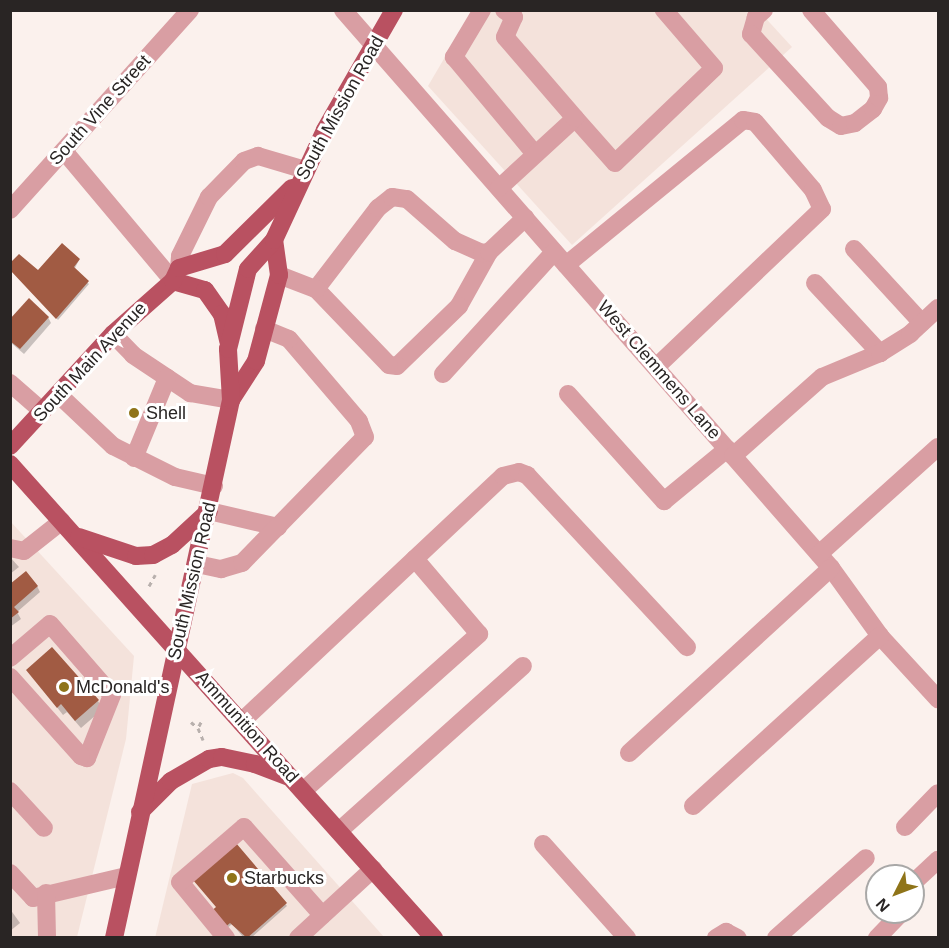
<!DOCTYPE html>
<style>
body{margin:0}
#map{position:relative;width:949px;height:948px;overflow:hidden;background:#fbf1ed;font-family:Helvetica,sans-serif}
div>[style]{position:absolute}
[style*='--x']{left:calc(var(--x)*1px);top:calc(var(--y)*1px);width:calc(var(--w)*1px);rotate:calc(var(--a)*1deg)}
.built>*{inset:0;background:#f4e2db}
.shadow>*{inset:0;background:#0003}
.building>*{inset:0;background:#a15b43}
.path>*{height:3px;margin-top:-1.5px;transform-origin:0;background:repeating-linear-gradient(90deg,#b8b0ad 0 4.5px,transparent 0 9px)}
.minor>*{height:18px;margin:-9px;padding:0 9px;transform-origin:9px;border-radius:9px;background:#d99ea3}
.major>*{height:18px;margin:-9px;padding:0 9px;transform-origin:9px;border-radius:9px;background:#b95161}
.dots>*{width:16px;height:16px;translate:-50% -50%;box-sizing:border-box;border:3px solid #fff;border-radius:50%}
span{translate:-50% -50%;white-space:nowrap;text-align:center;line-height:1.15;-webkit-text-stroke:6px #fff;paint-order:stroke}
.street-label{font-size:18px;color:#292524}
.poi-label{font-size:18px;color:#292524}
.left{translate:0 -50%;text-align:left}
.frame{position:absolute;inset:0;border:12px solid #292524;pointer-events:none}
.north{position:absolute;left:865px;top:864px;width:60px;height:60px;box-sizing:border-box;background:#fff;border:2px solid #a9a8a7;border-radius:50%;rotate:228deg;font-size:16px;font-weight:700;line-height:24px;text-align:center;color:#292524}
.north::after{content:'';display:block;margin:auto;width:21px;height:27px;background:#8f7419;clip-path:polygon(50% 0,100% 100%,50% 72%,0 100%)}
</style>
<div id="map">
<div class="built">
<i style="clip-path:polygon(472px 11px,759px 11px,792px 47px,572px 245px,428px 86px)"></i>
<i style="clip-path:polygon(10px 521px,134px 656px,126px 739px,77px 937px,11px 937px)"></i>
<i style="clip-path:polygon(233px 773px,243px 778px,384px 937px,155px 938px,192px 784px)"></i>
</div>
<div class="shadow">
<i style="clip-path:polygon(62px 245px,79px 260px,74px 270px,89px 284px,58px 320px,10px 269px,38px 272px)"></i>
<i style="clip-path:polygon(48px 317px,51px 323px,24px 354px,10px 342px,10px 321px)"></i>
<i style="clip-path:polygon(10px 557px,19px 567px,10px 574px)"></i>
<i style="clip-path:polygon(10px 586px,37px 586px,40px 592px,17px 612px,21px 619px,10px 627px)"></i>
<i style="clip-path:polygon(28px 670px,98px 701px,103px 709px,81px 728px,67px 712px,63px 715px)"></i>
<i style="clip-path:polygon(236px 846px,287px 906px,251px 938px,244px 938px,232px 924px,224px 931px,218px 907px)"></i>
<i style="clip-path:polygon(10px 909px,20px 923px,10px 931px)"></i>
</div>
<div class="building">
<i style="clip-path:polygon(62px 243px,80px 259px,74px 267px,89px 281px,56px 319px,10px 270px,10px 263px,19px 254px,38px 270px)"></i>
<i style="clip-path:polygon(29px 298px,49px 317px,20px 349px,10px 341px,10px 319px)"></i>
<i style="clip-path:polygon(26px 571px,38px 586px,14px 607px,19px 612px,10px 619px,10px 584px)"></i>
<i style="clip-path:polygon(52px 647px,99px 700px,75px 721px,61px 704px,57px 708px,26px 670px)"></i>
<i style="clip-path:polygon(236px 843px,287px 903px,247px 938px,230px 923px,222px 930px,208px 914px,216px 907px,193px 880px)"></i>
</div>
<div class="path">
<i style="--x:149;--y:586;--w:13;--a:-61"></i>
<i style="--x:191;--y:722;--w:9;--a:41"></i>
<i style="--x:201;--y:722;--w:7;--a:117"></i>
<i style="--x:198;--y:728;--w:13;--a:67"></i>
</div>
<div class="minor">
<i style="--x:343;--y:10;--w:741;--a:48.83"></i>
<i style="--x:831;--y:568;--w:84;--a:54.2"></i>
<i style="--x:880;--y:636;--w:86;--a:47.4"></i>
<i style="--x:482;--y:10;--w:55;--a:120.8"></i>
<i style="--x:454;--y:57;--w:126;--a:50.1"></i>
<i style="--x:764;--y:10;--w:11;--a:139"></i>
<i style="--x:756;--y:17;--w:18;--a:106"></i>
<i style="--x:751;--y:34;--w:114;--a:47.5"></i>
<i style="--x:828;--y:118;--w:15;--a:32"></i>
<i style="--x:841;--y:126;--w:14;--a:-12"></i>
<i style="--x:855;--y:123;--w:23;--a:-38"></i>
<i style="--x:873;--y:109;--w:13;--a:-61"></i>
<i style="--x:879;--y:98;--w:11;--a:-95"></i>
<i style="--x:878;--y:87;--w:102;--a:-131"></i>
<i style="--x:575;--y:118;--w:60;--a:48.4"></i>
<i style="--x:615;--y:163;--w:137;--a:-43.8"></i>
<i style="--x:714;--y:68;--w:77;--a:-130.8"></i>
<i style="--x:64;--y:151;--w:170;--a:50"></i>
<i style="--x:499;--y:188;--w:103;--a:-42.6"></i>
<i style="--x:575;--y:118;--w:107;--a:-130.8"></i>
<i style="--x:505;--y:37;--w:22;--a:-66"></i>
<i style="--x:514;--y:17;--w:12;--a:-145"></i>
<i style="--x:10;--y:210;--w:269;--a:-48"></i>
<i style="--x:854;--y:249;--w:100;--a:47.4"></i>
<i style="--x:489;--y:252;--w:62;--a:119.1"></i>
<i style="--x:459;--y:306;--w:86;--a:135.9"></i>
<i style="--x:397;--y:366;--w:8;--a:-173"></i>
<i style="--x:389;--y:365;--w:105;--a:-133.8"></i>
<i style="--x:316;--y:289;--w:102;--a:-52.6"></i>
<i style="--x:378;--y:208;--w:18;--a:-38"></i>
<i style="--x:392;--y:197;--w:15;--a:8"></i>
<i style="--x:407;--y:199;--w:64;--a:41.2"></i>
<i style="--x:455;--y:241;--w:30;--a:24"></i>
<i style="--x:482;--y:253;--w:7;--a:-8"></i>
<i style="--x:489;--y:252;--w:50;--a:-43.4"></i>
<i style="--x:566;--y:265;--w:229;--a:-39.3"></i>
<i style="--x:743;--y:120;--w:12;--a:9"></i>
<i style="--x:755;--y:122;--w:89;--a:49.5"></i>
<i style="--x:813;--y:190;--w:21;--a:65"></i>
<i style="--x:822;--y:209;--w:229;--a:136.4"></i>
<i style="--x:179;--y:268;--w:12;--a:-85"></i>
<i style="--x:180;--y:256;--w:66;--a:-63.8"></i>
<i style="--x:209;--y:197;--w:50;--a:-45.8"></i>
<i style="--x:244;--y:161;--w:15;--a:-20"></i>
<i style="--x:258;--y:156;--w:49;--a:16.6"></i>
<i style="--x:279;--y:275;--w:40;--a:21"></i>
<i style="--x:815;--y:283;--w:96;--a:47.1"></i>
<i style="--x:113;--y:334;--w:29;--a:46"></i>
<i style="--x:133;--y:355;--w:69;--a:33.7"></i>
<i style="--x:190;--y:393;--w:42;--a:9.7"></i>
<i style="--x:443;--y:374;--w:165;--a:-47.7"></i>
<i style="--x:10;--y:383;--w:43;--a:41.2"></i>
<i style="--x:58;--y:394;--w:76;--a:43.4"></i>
<i style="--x:113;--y:446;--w:69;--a:26.6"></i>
<i style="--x:175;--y:477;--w:40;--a:13"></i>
<i style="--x:568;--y:394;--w:144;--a:48.1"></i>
<i style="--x:664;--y:501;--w:82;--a:-39.5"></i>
<i style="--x:733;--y:456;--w:119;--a:-41.6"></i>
<i style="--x:822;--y:377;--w:63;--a:-22.5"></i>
<i style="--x:880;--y:353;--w:36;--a:-32"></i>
<i style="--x:910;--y:334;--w:38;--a:-43"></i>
<i style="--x:134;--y:458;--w:87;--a:-67.6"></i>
<i style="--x:209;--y:511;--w:71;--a:13.1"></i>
<i style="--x:10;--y:548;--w:14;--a:12"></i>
<i style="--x:24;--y:551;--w:48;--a:-38.3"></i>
<i style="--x:819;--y:554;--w:160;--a:-42"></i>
<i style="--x:197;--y:564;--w:25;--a:12"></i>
<i style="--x:221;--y:569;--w:22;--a:-16"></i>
<i style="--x:242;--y:563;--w:176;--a:-45.7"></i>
<i style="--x:365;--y:437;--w:17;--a:-111"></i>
<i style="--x:359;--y:421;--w:108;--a:-130.5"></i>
<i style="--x:289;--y:339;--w:27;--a:-158"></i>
<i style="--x:10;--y:658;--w:52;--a:-40.4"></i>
<i style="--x:50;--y:624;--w:94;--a:48.9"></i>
<i style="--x:112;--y:695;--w:68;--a:111.6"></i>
<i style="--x:87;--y:758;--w:6;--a:-162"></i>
<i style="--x:81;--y:756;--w:106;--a:-131.9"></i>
<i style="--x:241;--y:722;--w:359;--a:-43.2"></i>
<i style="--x:503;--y:476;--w:16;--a:-14"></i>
<i style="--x:519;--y:472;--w:9;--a:21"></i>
<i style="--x:527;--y:475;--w:235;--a:47.1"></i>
<i style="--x:629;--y:753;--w:274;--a:-42.5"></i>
<i style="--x:10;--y:791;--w:50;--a:47.4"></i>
<i style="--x:303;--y:791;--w:236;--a:-41.7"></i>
<i style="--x:479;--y:634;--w:99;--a:-130.5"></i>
<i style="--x:693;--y:806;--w:253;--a:-42.3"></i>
<i style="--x:905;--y:827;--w:47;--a:-45.9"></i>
<i style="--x:339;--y:831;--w:247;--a:-41.9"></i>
<i style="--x:543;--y:844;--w:126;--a:48.2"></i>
<i style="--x:10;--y:873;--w:34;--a:47"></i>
<i style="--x:33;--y:898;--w:96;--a:-13.3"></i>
<i style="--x:913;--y:883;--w:34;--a:-43"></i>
<i style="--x:46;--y:893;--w:45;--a:88.7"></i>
<i style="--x:226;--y:938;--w:72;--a:-129.4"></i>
<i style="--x:180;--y:882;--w:84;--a:-40.7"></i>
<i style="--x:244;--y:827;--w:118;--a:48.4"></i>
<i style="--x:298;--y:938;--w:102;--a:-42.6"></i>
<i style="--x:716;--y:938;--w:12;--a:-31"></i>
<i style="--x:726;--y:932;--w:13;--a:27"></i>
<i style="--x:776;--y:938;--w:120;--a:-41.6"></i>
<i style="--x:877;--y:938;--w:36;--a:-46"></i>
</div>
<div class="major">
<i style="--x:173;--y:281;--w:33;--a:16"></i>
<i style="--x:205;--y:290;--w:29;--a:55"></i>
<i style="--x:222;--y:314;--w:28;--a:77"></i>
<i style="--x:231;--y:400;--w:46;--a:-57.3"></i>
<i style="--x:256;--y:361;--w:89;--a:-75"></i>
<i style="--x:279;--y:275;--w:35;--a:-98"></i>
<i style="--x:10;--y:446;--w:152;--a:-47.4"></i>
<i style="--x:113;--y:334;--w:80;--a:-41.5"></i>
<i style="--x:173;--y:281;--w:14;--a:-65"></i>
<i style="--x:179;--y:268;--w:48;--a:-16.9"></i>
<i style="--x:225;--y:254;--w:94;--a:-44.6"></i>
<i style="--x:10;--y:464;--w:636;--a:48.19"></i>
<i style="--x:79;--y:537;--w:60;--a:18.4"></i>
<i style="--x:136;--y:556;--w:17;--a:-3"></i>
<i style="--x:153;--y:555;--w:21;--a:-28"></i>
<i style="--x:172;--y:545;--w:50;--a:-42.6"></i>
<i style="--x:140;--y:812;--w:44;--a:-45"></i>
<i style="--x:171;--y:781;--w:44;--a:-30.1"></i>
<i style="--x:209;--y:759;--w:13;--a:-9"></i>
<i style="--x:222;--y:757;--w:34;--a:12"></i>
<i style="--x:255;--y:764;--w:34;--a:21"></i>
<i style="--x:114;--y:938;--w:551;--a:-77.73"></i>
<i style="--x:231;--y:400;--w:51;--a:-93.4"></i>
<i style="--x:228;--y:349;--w:82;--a:-76"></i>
<i style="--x:248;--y:269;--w:39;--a:-48"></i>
<i style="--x:274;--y:240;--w:121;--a:-65.1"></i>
<i style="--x:325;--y:130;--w:138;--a:-60.1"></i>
</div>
<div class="dots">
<i style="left:134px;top:413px;background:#8f7419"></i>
<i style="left:64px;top:687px;background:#8f7419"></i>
<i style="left:232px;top:878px;background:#8f7419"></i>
</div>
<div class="street-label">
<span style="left:340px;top:108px;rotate:-61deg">South Mission Road</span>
<span style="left:100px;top:110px;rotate:-48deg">South Vine Street</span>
<span style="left:90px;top:362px;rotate:-47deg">South Main Avenue</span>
<span style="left:659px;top:370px;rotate:49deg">West Clemmens Lane</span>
<span style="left:192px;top:581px;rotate:-77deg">South Mission Road</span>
<span style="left:247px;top:727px;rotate:48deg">Ammunition Road</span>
</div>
<div class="poi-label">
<span class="left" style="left:146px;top:413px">Shell</span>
<span class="left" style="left:76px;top:687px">McDonald's</span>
<span class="left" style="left:244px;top:878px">Starbucks</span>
</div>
<div class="frame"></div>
<div class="north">N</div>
</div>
